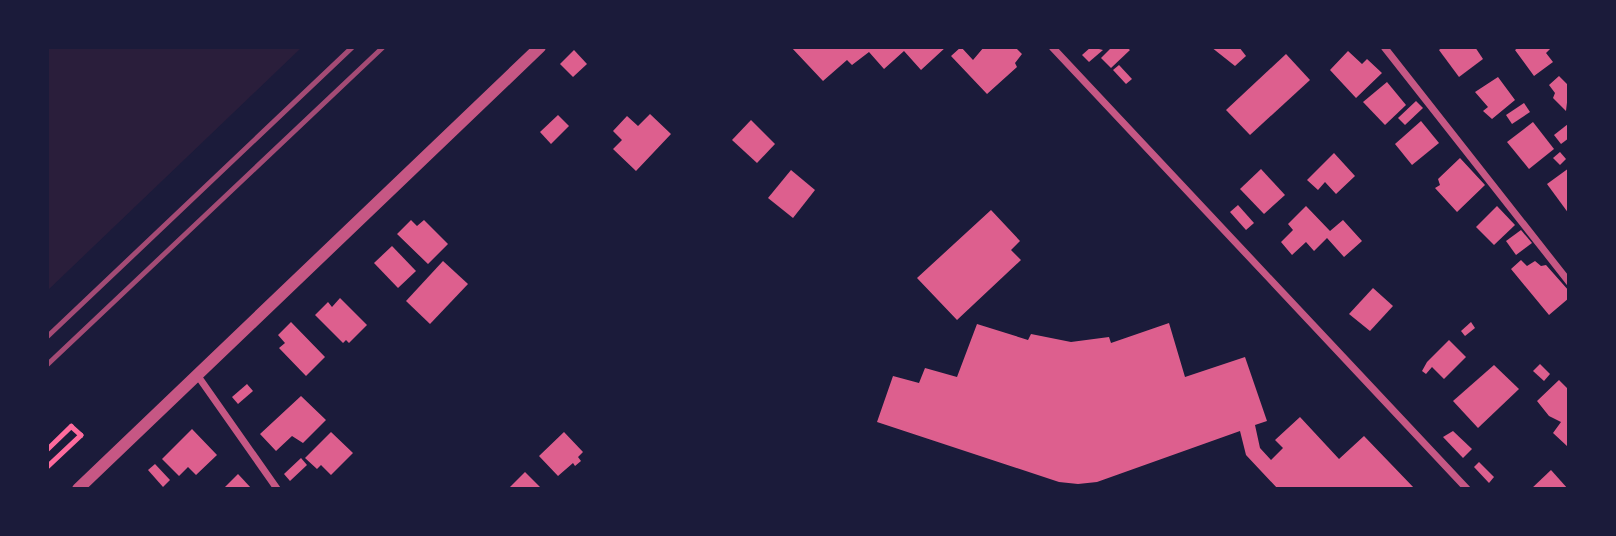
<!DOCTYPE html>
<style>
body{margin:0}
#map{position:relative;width:1616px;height:536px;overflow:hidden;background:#1b1b3a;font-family:"Source Sans 3",sans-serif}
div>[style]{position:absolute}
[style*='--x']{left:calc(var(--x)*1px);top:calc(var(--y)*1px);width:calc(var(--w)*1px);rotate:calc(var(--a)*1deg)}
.green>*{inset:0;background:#2a1e3b}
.building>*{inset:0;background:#dd5f8e}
.path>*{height:4.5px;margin:-2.25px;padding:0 2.25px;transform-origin:2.25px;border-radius:2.25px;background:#ff6b9d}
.minor>*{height:7px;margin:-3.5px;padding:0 3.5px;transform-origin:3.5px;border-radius:3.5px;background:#c65784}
.tertiary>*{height:12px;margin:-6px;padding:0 6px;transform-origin:6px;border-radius:6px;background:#c65784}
.rail>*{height:5px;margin:-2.5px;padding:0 2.5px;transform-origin:2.5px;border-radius:2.5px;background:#a44b75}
span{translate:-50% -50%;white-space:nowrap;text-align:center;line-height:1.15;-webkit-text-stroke:5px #1b1b3a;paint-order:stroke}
.frame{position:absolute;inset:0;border:49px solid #1b1b3a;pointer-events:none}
</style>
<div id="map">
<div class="green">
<i style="clip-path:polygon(47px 47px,302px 47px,47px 291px)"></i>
</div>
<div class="building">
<i style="clip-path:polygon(791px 47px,946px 47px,921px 70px,904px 51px,884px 69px,869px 52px,852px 65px,847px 60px,823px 81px)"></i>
<i style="clip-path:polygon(961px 47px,973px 60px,984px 47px,1015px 47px,1022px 54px,1015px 63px,1017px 67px,987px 94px,951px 56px)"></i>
<i style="clip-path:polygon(1091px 47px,1103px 50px,1089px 62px,1082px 55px)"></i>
<i style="clip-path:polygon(1112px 47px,1126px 47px,1130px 50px,1111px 68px,1101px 58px)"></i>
<i style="clip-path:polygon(1211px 47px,1239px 47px,1246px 56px,1235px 66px)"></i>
<i style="clip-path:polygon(1443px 47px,1475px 47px,1483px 59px,1459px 77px,1439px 50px)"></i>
<i style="clip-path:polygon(1519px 47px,1552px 47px,1546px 53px,1553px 62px,1534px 76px,1515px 50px)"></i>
<i style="clip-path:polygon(574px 50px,587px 64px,573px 77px,560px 64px)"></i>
<i style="clip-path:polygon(1348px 51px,1362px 64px,1367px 59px,1382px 73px,1356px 98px,1330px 70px)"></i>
<i style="clip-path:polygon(1286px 54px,1310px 80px,1250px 135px,1226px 110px)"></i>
<i style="clip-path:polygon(1119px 65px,1132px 79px,1126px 84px,1113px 70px)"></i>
<i style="clip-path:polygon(1559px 76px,1569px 86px,1566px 111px,1553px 98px,1555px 93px,1549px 85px)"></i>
<i style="clip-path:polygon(1498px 77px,1515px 100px,1492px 119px,1483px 111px,1488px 107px,1475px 92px)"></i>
<i style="clip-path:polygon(1387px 82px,1406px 105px,1385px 125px,1363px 102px)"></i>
<i style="clip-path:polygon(1416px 101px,1423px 108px,1405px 125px,1398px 118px)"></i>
<i style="clip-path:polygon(1524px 103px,1530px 112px,1512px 124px,1506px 115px)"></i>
<i style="clip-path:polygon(650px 114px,671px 134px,636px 171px,613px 149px,622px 140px,613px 131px,627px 116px,638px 126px)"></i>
<i style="clip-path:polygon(558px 115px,569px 126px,551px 144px,540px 132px)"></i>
<i style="clip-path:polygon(751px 120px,775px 144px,757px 163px,732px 140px)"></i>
<i style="clip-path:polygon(1421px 121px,1439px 143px,1412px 165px,1395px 144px)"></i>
<i style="clip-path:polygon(1533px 122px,1554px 149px,1529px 169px,1507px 142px)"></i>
<i style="clip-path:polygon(1568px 124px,1569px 138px,1561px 144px,1554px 135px)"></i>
<i style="clip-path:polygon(1560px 152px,1566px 159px,1560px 165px,1553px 158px)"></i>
<i style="clip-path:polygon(1334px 153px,1355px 176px,1336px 194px,1325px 182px,1318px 190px,1307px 180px)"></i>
<i style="clip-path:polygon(1460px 158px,1485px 185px,1457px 212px,1435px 188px,1440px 185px,1438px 179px)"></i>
<i style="clip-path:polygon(1569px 168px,1569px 214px,1547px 184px)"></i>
<i style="clip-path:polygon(1261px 169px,1285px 195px,1264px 214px,1240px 189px)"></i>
<i style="clip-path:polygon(791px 170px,815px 190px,793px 218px,768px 198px)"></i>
<i style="clip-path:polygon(1238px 205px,1254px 223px,1246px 230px,1230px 212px)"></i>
<i style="clip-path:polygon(1306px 206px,1330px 231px,1343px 220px,1362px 241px,1344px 257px,1327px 238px,1314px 251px,1306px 242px,1292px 255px,1281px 242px,1293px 230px,1288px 224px)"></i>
<i style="clip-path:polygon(1497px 206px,1515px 225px,1494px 245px,1476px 227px)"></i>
<i style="clip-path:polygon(991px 210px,1020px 241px,1011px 250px,1021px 260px,957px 320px,917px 278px)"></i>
<i style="clip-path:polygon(411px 220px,417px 226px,424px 220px,448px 244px,428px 264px,397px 234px)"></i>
<i style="clip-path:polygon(1521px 230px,1532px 243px,1516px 255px,1506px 241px)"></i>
<i style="clip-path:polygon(392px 246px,416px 271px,398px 288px,374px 263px)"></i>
<i style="clip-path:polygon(1521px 260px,1527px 266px,1535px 261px,1541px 266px,1546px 265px,1569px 291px,1569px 298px,1549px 315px,1511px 269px)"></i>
<i style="clip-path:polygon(443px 261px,468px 284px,430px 324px,406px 301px)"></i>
<i style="clip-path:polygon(1373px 288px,1393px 306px,1370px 331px,1349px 314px)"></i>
<i style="clip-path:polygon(340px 298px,367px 325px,349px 343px,346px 340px,343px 343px,315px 315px,328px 302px,332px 307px)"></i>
<i style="clip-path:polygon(291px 322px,325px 357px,306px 376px,279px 348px,285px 343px,278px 335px)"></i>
<i style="clip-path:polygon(1471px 322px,1475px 328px,1465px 336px,1461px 331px)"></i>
<i style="clip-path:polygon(1169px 323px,1185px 377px,1245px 357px,1267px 421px,1255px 425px,1260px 448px,1271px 460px,1283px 448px,1275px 440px,1300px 417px,1339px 459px,1364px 436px,1415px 489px,1278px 489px,1246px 455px,1240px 431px,1097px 482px,1078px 484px,1059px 482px,877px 422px,893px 376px,919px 383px,925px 368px,957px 377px,977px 324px,1028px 340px,1031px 334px,1071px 342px,1109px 337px,1111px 343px)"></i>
<i style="clip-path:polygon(1449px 340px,1466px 357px,1444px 379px,1432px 367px,1426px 374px,1422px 371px,1427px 362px)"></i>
<i style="clip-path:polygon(1540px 364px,1550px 374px,1544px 381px,1533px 371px)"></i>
<i style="clip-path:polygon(1494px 365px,1519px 389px,1478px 428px,1453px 401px)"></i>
<i style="clip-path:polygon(1559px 380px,1569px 390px,1567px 446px,1553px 433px,1561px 422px,1549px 416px,1537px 401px)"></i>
<i style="clip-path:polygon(247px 384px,253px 391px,238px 404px,232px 397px)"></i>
<i style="clip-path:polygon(301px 396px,326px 420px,303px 443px,292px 436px,276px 451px,260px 434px)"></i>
<i style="clip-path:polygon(192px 429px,217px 455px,196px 475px,188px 467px,179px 476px,162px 459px)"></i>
<i style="clip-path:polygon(1453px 431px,1472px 449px,1463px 458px,1443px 437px)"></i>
<i style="clip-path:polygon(331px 432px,353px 453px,331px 475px,321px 465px,317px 469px,305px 458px)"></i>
<i style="clip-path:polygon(564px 432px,583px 452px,578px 457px,581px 461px,575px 466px,573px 463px,558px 476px,539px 456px)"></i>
<i style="clip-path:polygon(301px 458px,307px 465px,290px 481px,284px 474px)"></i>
<i style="clip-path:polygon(1479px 462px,1494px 477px,1489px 483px,1474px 467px)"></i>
<i style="clip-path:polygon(155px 464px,170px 480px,163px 487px,148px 470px)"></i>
<i style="clip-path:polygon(1551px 470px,1568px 489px,1531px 489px)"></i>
<i style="clip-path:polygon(525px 472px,542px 489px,508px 489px)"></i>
<i style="clip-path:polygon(238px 474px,252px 489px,223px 489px)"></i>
</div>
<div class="path">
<i style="--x:47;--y:449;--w:33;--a:-44"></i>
<i style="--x:71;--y:426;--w:13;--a:42"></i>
<i style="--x:81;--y:435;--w:47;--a:136.7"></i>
</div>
<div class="minor">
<i style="--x:1052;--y:47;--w:606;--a:46.8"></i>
<i style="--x:1384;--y:47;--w:299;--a:51.8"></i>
<i style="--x:197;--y:375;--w:139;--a:54.9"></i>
</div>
<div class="tertiary">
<i style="--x:78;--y:489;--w:639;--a:-43.73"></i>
</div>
<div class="rail">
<i style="--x:47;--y:336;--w:420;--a:-43.5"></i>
<i style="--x:47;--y:364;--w:461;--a:-43.4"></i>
</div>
<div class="frame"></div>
</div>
